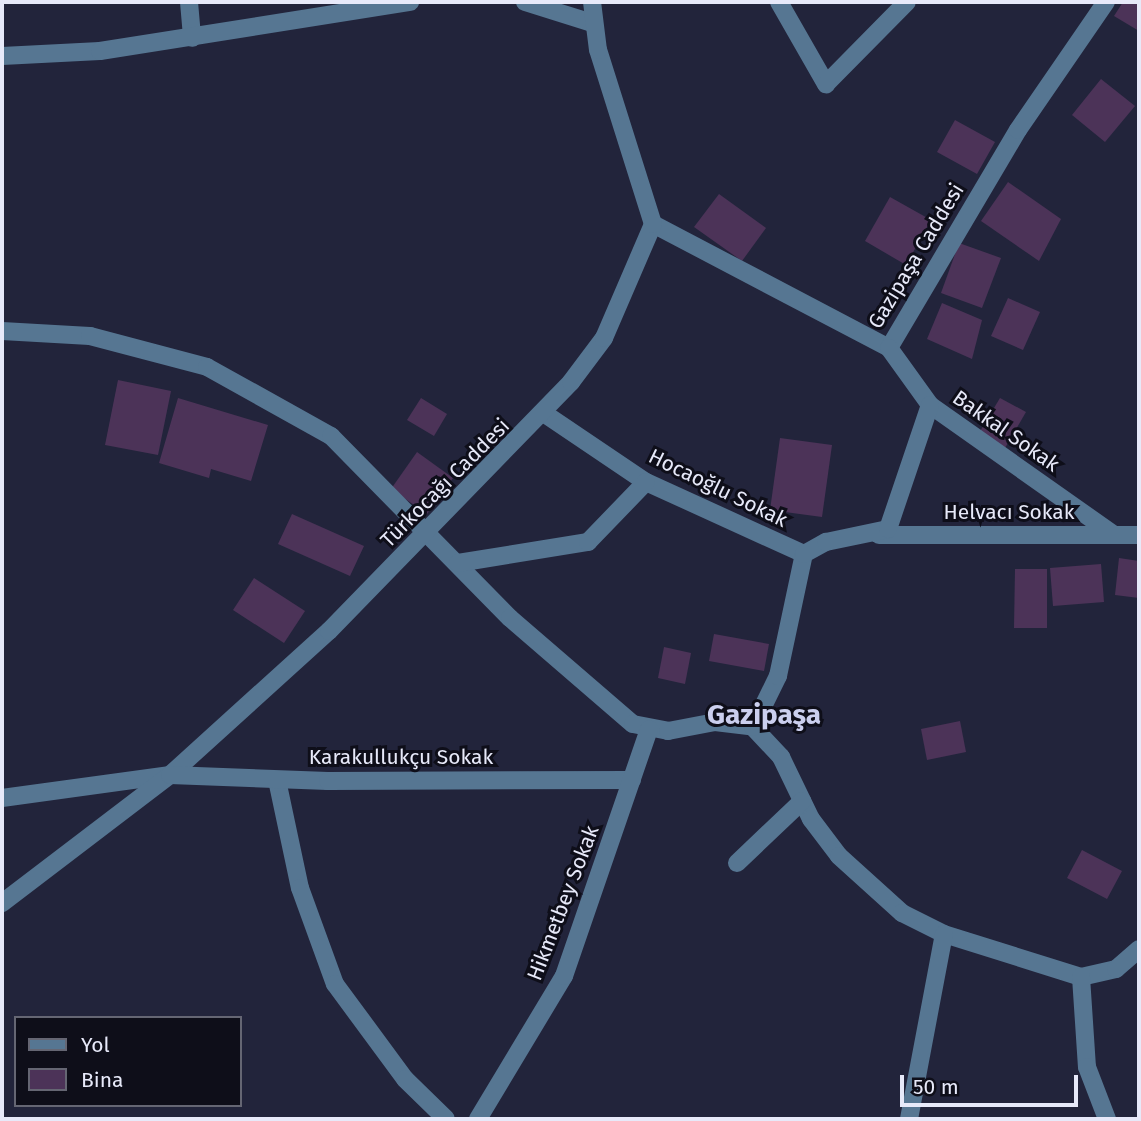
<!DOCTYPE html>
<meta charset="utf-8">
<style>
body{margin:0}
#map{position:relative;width:1141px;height:1121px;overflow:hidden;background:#22243b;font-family:"Fira Sans",sans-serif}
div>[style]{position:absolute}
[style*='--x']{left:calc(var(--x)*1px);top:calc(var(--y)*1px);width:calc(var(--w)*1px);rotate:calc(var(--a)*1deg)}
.building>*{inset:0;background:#4c3358}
.minor>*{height:18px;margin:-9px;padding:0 9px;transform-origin:9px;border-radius:9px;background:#567692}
span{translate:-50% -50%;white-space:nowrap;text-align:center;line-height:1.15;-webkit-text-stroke:6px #0e0e19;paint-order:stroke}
.street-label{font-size:21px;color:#e7e9f9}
.district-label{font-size:28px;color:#cbcfee;font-weight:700}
.frame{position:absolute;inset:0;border:4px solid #e7e9f9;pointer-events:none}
.legend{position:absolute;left:14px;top:1016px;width:228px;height:91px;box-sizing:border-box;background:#0e0e19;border:2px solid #656673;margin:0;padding:9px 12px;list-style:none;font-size:21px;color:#e7e9f9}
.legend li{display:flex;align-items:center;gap:14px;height:35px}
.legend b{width:35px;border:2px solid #656673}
.scale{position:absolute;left:900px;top:1075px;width:178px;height:32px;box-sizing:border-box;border:4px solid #e7e9f9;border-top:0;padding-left:9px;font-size:21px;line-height:24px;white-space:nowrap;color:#e7e9f9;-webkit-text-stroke:5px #0e0e19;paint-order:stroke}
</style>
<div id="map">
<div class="building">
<i style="clip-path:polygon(1123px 2px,1139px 2px,1139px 31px,1114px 16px)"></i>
<i style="clip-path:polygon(1101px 79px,1135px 106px,1105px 142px,1072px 115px)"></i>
<i style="clip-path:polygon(955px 120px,995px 142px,977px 174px,937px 152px)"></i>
<i style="clip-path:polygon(1008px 182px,1061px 219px,1039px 261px,981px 221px)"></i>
<i style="clip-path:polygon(719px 194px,766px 228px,742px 261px,694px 227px)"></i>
<i style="clip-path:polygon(890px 197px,931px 220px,906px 265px,865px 241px)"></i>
<i style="clip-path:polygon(959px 243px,1001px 258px,982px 308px,941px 293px)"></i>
<i style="clip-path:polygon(1008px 298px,1040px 312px,1023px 350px,991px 336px)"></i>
<i style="clip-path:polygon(942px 303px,982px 320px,972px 359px,927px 339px)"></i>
<i style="clip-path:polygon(118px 380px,171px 391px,158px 455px,105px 445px)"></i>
<i style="clip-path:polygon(178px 398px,268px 425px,251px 481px,211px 469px,209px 478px,159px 463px)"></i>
<i style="clip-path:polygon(421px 398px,447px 414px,434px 436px,407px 420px)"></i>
<i style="clip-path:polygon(1000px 398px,1026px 412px,1005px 448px,979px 433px)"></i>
<i style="clip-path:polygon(780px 438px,832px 445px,822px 517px,770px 510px)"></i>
<i style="clip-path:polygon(417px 452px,453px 478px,427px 514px,391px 489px)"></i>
<i style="clip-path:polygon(292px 514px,364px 546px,350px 576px,278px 544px)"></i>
<i style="clip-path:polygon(1119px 558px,1139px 561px,1139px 598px,1115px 595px)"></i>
<i style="clip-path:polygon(1101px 564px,1104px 602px,1053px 606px,1050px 568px)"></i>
<i style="clip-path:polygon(1015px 569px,1047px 569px,1047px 628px,1014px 628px)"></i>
<i style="clip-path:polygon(254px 578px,305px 611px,284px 643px,233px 610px)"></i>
<i style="clip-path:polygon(714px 634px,769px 644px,764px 671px,709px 661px)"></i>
<i style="clip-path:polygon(664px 647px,691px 653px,685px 684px,658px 678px)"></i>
<i style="clip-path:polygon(960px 721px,966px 752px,927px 760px,921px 729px)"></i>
<i style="clip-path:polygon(1082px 850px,1122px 871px,1107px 899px,1067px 878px)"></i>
</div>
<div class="minor">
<i style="--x:189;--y:2;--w:36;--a:85"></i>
<i style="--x:525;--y:2;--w:70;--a:17.4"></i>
<i style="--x:779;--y:2;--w:95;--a:60.2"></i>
<i style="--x:826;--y:84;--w:115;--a:-45.4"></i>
<i style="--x:2;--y:56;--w:98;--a:-2.9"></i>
<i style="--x:100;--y:51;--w:314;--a:-9"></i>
<i style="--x:653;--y:224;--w:267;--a:27.7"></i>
<i style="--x:889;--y:348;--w:253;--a:-59.4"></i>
<i style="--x:1018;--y:130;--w:155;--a:-55.5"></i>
<i style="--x:2;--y:331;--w:88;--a:3.3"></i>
<i style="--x:90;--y:336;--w:121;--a:14.8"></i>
<i style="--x:207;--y:367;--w:142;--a:29.1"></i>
<i style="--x:331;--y:436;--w:255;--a:45.5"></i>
<i style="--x:510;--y:618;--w:162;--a:40.8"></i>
<i style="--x:633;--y:724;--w:36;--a:11"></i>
<i style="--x:668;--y:731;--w:48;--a:-10.8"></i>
<i style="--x:715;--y:722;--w:38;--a:7"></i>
<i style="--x:753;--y:727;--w:41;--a:47"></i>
<i style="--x:781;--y:757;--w:69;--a:64.2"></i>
<i style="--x:811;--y:819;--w:46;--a:52.9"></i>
<i style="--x:839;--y:856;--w:85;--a:42.1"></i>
<i style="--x:902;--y:913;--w:47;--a:26.6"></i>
<i style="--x:944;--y:934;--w:144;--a:17.4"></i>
<i style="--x:1081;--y:977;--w:36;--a:-13"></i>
<i style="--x:1116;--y:969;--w:30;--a:-41"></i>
<i style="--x:889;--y:348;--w:70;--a:54.3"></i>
<i style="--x:930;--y:405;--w:224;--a:35.2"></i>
<i style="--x:545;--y:414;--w:122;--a:34"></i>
<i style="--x:646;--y:482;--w:174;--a:24.5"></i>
<i style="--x:879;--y:535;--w:260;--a:0"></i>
<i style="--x:458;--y:563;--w:132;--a:-9.2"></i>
<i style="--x:588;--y:542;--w:83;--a:-46"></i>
<i style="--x:753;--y:727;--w:57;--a:-63.9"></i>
<i style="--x:778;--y:676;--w:125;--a:-78"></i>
<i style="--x:804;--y:554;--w:25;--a:-29"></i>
<i style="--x:826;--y:542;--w:63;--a:-11.8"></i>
<i style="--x:888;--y:529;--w:131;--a:-71.3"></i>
<i style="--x:277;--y:780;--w:110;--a:78"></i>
<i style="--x:300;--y:888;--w:102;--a:70"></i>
<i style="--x:335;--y:984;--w:118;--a:53.6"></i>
<i style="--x:405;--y:1079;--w:57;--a:44.3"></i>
<i style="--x:2;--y:798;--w:170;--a:-7.8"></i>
<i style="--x:170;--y:775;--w:215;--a:-42.2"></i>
<i style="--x:329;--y:631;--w:347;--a:-45.8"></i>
<i style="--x:571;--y:382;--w:55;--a:-53.1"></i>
<i style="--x:604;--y:338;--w:124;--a:-66.7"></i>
<i style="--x:653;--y:224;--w:182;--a:-107.5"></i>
<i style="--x:598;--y:50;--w:48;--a:-97.1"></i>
<i style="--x:737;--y:863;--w:90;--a:-43.6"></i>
<i style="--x:2;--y:903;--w:211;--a:-37.3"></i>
<i style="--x:170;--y:775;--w:158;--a:2.2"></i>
<i style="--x:328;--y:781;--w:304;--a:-0.2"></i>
<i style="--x:1081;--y:977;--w:90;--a:86.2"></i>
<i style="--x:1087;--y:1067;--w:56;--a:69"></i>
<i style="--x:478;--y:1119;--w:167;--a:-59"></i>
<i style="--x:564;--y:976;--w:261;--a:-71"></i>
<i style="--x:909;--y:1119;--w:188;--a:-79.3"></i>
</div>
<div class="street-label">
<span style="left:916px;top:256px;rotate:-59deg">Gazipaşa Caddesi</span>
<span style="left:1006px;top:431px;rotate:35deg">Bakkal Sokak</span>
<span style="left:445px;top:483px;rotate:-45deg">Türkocağı Caddesi</span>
<span style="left:718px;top:488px;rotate:26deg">Hocaoğlu Sokak</span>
<span style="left:1009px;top:512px">Helvacı Sokak</span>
<span style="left:401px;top:757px">Karakullukçu Sokak</span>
<span style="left:563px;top:903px;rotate:-69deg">Hikmetbey Sokak</span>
</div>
<div class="district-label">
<span style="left:764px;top:715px">Gazipaşa</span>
</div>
<div class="frame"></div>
<ul class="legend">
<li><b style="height:9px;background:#567692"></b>Yol</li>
<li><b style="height:19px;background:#4c3358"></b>Bina</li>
</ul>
<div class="scale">50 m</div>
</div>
